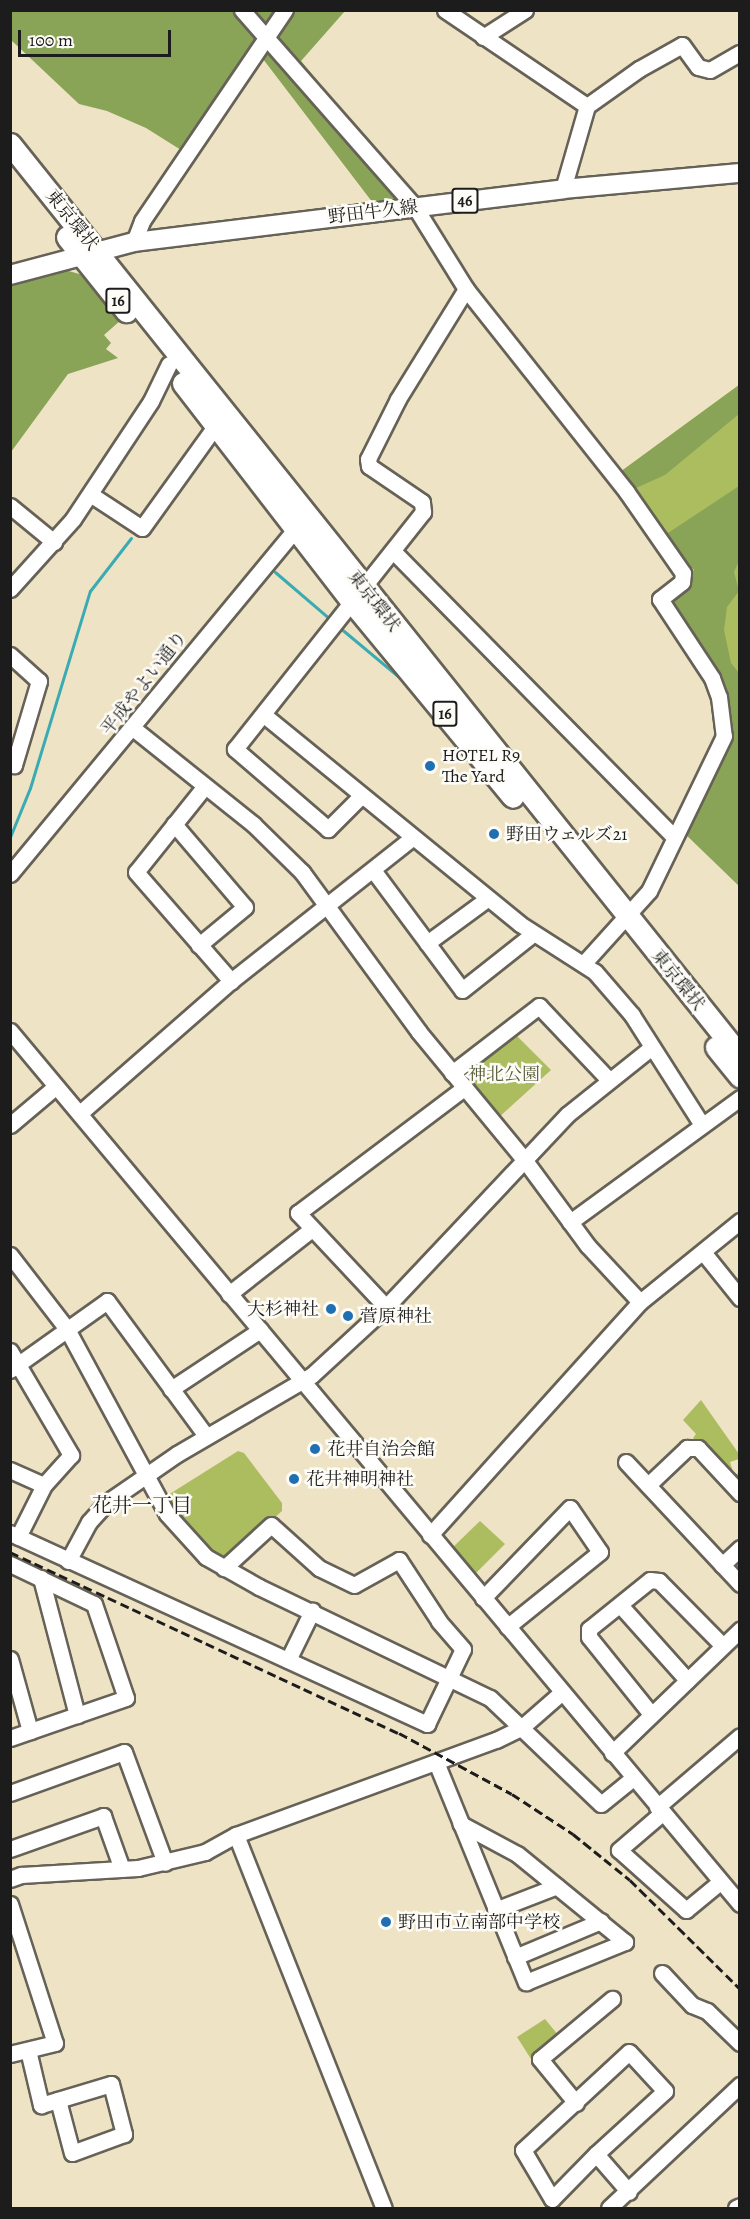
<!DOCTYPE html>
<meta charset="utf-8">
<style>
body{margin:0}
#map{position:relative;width:750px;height:2219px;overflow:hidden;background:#efe3c5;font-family:Alegreya,"Noto Serif JP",serif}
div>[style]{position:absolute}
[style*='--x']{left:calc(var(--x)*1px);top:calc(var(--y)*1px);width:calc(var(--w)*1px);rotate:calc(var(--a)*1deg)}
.green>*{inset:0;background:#acbd60}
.forest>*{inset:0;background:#89a456}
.stream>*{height:3px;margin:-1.5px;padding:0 1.5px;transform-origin:1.5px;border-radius:1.5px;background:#3aabb3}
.roads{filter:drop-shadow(2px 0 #666257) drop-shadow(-2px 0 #666257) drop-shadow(0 2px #666257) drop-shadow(0 -2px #666257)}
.minor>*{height:15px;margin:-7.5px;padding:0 7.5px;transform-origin:7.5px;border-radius:7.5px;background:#fff}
.major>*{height:18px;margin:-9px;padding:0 9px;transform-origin:9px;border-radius:9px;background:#fff}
.highway>*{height:21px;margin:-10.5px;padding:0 10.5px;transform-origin:10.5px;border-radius:10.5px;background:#fff}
.rail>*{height:3px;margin-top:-1.5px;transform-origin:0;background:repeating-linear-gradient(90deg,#1c1c1c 0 9px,transparent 0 13.5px)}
.dots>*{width:16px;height:16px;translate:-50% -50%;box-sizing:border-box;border:3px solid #fdfcf7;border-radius:50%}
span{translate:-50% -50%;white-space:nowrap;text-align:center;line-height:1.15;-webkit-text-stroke:5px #fdfcf7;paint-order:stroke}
.shield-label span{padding:2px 4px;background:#fdfcf7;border:2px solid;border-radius:4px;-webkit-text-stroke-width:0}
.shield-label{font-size:16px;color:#1c1c1c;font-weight:700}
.street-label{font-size:18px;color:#1c1c1c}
.poi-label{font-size:18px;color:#1c1c1c}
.left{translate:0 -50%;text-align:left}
.right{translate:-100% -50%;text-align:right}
.park-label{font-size:18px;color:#565c37}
.neighbourhood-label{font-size:20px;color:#1c1c1c}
.frame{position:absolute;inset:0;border:12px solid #1c1c1c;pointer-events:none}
.scale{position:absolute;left:18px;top:30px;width:153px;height:27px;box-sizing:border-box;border:3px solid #1c1c1c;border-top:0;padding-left:8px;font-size:18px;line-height:21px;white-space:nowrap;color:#1c1c1c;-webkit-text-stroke:4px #fdfcf7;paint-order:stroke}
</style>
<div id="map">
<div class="green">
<i style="clip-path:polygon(739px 385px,739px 879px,726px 713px,666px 600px,694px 570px,616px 475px)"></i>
<i style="clip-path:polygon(512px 1031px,551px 1070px,498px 1118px,469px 1083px,475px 1078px,465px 1068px)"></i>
<i style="clip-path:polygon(701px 1400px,739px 1454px,739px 1459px,730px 1462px,734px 1475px,739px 1473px,739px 1487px,693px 1438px,696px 1434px,683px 1420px)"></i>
<i style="clip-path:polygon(238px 1451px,244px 1453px,282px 1503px,282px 1511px,232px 1555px,219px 1557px,200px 1543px,168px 1503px,168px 1495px)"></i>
<i style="clip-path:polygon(480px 1521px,505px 1544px,473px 1576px,451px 1549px)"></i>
<i style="clip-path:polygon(545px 2019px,559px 2036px,531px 2059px,517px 2037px)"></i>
</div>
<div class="forest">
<i style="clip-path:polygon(10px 11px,345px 11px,301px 61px,415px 199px,373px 203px,253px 46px,181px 150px,146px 128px,107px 111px,79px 104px,11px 40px)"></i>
<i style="clip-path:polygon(65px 270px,83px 275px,121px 320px,104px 335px,111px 343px,106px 349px,118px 358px,68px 374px,11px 452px,11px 286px)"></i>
<i style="clip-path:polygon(739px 385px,739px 414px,665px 475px,629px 491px,616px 475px)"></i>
<i style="clip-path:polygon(739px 486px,739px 561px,734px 572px,739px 591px,727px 607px,724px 630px,731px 663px,739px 673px,739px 886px,681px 830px,726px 713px,666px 600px,694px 570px,665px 535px)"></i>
</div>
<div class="stream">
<i style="--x:275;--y:572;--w:74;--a:40.6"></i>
<i style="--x:339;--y:627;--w:86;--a:39.8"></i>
<i style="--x:10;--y:837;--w:53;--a:-67.8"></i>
<i style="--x:30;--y:788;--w:206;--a:-73.1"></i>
<i style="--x:90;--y:591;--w:67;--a:-52.3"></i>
</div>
<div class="roads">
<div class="minor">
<i style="--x:242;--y:10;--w:262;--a:48.7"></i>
<i style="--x:415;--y:207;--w:97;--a:58.1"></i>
<i style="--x:466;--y:289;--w:258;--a:51.6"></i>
<i style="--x:626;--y:491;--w:100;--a:55.2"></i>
<i style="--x:683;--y:573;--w:9;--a:96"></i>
<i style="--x:682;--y:582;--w:28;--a:142"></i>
<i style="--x:660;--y:599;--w:95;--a:56.6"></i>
<i style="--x:712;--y:678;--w:20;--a:70"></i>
<i style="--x:719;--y:697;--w:39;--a:83"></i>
<i style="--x:724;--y:736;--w:172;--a:115.8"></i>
<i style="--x:649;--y:891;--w:97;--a:132.1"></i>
<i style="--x:445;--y:10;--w:171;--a:34.1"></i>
<i style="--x:483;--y:37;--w:50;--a:-32.7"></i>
<i style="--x:563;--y:189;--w:86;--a:-73.9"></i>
<i style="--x:587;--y:106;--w:64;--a:-35.4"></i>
<i style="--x:639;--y:69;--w:49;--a:-29.2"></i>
<i style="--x:682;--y:45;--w:27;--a:54"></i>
<i style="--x:698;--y:67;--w:12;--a:14"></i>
<i style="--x:710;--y:70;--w:34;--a:-30"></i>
<i style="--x:134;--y:242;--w:22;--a:-69"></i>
<i style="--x:142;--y:221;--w:255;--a:-55.9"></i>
<i style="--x:90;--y:494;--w:62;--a:33.2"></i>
<i style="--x:142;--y:528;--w:127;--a:-54.3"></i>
<i style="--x:10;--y:506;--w:57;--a:39.3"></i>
<i style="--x:393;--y:551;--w:401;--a:45.5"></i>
<i style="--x:10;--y:589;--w:94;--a:-48"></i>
<i style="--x:73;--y:519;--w:141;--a:-56.5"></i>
<i style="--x:151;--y:401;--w:41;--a:-64.1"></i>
<i style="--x:10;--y:655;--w:39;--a:42"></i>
<i style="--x:39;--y:681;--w:88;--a:106.6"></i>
<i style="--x:14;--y:765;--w:5;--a:-143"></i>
<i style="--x:264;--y:715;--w:330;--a:39.2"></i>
<i style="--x:520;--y:924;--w:89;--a:32.6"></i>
<i style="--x:595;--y:972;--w:57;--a:49.3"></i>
<i style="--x:632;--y:1015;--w:130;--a:57.5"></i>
<i style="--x:133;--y:728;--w:154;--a:38.7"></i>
<i style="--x:253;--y:824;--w:69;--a:44.4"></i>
<i style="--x:302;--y:872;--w:198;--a:53.8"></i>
<i style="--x:419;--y:1032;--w:168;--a:50.5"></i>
<i style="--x:526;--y:1162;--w:104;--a:53.6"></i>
<i style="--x:588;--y:1246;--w:76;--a:47.1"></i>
<i style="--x:205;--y:786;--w:110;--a:128.7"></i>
<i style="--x:136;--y:872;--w:145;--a:48.9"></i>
<i style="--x:361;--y:796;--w:47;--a:135"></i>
<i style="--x:328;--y:829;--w:123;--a:-139.3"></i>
<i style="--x:235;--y:749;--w:303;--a:-51.6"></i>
<i style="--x:423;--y:512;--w:10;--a:-96"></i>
<i style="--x:422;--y:502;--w:64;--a:-145.8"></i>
<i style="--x:369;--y:466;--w:7;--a:-98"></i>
<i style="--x:368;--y:459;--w:67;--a:-63.4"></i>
<i style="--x:398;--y:399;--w:129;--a:-58.3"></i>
<i style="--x:174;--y:824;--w:109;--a:49.5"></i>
<i style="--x:245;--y:907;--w:60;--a:140.4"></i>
<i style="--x:373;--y:870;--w:149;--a:53.4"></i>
<i style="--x:462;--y:990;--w:90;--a:-38.3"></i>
<i style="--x:10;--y:874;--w:457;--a:-50.4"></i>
<i style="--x:427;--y:943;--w:74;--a:-36.3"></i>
<i style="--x:10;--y:1031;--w:1138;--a:50.1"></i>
<i style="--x:452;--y:1073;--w:110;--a:-37.6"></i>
<i style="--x:539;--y:1006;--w:100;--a:46.6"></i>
<i style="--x:80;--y:1113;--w:201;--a:-41.2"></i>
<i style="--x:231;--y:981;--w:231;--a:-38.3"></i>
<i style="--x:10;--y:1125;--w:59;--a:-40.2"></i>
<i style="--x:570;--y:1222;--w:210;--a:-36.1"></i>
<i style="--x:703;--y:1252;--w:59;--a:51.2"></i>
<i style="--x:10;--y:1255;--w:93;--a:52.4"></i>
<i style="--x:67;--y:1329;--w:210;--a:61.6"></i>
<i style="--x:167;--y:1514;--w:58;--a:47.8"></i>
<i style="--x:206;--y:1557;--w:61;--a:29.5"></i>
<i style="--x:259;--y:1587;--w:256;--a:25.7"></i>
<i style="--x:490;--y:1698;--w:153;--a:43.7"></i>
<i style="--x:601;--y:1804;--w:41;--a:-39.1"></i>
<i style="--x:229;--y:1294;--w:105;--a:-38.1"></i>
<i style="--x:386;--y:1307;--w:129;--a:-133.1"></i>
<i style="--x:298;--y:1213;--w:209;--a:-37"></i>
<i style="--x:10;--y:1351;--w:121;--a:59.6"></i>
<i style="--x:71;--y:1455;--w:40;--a:132"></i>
<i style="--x:44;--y:1485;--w:58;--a:116.6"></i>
<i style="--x:10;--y:1370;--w:119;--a:-35.4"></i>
<i style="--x:107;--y:1301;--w:167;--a:53.7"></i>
<i style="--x:171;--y:1389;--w:107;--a:-33.5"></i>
<i style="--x:626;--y:1462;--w:167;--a:46.9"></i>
<i style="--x:10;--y:1470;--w:37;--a:24"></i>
<i style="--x:648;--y:1485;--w:54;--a:-43.5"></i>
<i style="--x:687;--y:1448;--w:11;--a:0"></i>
<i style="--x:698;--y:1448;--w:62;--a:47"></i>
<i style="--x:10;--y:1533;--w:459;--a:24.6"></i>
<i style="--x:427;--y:1724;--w:83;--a:-64.4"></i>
<i style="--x:463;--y:1649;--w:37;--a:-131"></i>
<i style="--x:439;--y:1621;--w:73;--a:-123.3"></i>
<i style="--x:399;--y:1560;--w:51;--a:150.9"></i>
<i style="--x:354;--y:1585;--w:39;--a:-154"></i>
<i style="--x:319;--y:1568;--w:64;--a:-138.1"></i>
<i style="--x:271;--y:1525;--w:64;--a:137.5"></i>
<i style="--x:430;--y:1535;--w:314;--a:-48"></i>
<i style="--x:640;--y:1302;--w:129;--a:-39"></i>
<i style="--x:68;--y:1561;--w:44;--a:-61.7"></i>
<i style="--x:89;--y:1522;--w:25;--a:-48"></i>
<i style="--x:106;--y:1503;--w:86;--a:-34.6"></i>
<i style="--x:177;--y:1454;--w:156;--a:-30.3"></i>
<i style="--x:312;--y:1375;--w:100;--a:-42.6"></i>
<i style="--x:386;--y:1307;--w:265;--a:-46.7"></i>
<i style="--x:568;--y:1114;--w:107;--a:-38.6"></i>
<i style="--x:10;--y:1564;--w:93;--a:25.5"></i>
<i style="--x:94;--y:1604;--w:99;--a:71.2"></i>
<i style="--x:126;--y:1698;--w:123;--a:161"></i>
<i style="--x:722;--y:1565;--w:25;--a:-43"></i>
<i style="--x:41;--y:1578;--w:142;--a:75.3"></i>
<i style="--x:483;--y:1598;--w:125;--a:-46"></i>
<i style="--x:570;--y:1508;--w:53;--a:55.7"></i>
<i style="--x:600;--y:1552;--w:119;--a:141.1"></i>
<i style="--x:620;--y:1605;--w:101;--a:48.2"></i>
<i style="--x:10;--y:1659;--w:75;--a:74.5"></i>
<i style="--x:288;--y:1660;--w:55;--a:-63.9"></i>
<i style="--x:651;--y:1714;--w:99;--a:-128.8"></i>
<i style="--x:589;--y:1637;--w:8;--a:-90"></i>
<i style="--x:589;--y:1629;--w:78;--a:-38.8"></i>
<i style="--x:650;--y:1580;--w:9;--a:6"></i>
<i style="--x:659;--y:1581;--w:91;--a:45.4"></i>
<i style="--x:612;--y:1753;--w:178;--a:-43.9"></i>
<i style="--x:436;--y:1762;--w:238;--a:67.8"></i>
<i style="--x:526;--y:1982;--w:107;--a:-22"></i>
<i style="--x:625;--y:1942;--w:139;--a:-140.8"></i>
<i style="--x:517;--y:1854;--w:64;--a:-151.8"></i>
<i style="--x:10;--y:1793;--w:121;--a:-19.8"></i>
<i style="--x:124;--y:1752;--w:118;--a:69.7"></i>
<i style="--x:657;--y:1807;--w:109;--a:-40.5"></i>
<i style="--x:662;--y:1813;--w:57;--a:139.3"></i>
<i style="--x:619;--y:1850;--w:90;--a:41.8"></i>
<i style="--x:686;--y:1910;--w:44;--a:-39.5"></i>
<i style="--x:236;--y:1835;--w:401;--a:68.4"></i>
<i style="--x:10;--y:1849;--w:99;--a:-19.5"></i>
<i style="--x:103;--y:1816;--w:56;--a:70.3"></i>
<i style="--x:10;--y:1879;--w:12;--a:-20"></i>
<i style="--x:21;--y:1875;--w:117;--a:-3.4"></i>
<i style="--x:138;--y:1868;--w:69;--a:-13.4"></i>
<i style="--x:205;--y:1852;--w:35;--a:-29"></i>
<i style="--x:236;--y:1835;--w:277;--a:-20.1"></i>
<i style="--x:496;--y:1740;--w:28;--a:-26"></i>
<i style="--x:521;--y:1728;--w:53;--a:-41.2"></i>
<i style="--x:10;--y:1904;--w:146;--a:72.1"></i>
<i style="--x:55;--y:2043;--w:46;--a:166.3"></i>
<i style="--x:495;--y:1910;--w:66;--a:-21.2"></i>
<i style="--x:515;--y:1957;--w:93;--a:-22.7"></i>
<i style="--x:662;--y:1973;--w:44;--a:46.8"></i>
<i style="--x:692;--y:2005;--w:16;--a:22"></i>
<i style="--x:707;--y:2011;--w:46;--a:44.1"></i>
<i style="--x:28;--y:2050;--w:57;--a:76.7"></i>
<i style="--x:41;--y:2105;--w:73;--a:-16.7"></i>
<i style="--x:111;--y:2084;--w:52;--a:75.4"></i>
<i style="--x:124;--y:2134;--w:55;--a:159.9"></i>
<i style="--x:72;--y:2153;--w:55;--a:-104.8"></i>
<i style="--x:576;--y:2103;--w:57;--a:-129.3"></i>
<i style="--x:540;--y:2059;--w:94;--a:-39.8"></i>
<i style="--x:596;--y:2154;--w:63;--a:134.4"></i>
<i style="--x:552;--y:2199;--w:57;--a:-120.6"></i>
<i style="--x:523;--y:2150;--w:144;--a:-42.8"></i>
<i style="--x:629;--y:2052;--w:53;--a:47.3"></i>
<i style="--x:665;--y:2091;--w:93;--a:137.6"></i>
<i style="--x:596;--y:2154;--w:50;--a:49"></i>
<i style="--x:609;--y:2208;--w:180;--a:-43.2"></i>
<i style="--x:736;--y:2208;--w:4;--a:-27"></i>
</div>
<div class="major">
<i style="--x:10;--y:275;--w:128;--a:-14.9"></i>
<i style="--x:134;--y:242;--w:432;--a:-7"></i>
<i style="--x:563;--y:189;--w:178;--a:-5.2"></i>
</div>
<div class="highway">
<i style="--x:10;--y:144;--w:1168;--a:51.32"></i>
<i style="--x:67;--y:237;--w:95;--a:51.4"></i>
<i style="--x:183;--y:383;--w:278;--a:52.3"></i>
<i style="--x:353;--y:603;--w:251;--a:50.5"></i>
<i style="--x:716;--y:1047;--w:38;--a:51"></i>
</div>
</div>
<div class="rail">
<i style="--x:10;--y:1552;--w:429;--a:25"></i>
<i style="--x:399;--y:1733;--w:128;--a:28.4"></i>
<i style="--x:512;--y:1794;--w:73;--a:33.3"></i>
<i style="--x:573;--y:1834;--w:73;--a:38.9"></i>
<i style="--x:630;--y:1880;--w:155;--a:44.7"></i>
</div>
<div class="dots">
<i style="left:430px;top:766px;background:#1f6fb2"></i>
<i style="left:494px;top:834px;background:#1f6fb2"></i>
<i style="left:331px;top:1309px;background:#1f6fb2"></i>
<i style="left:348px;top:1316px;background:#1f6fb2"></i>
<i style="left:315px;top:1449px;background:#1f6fb2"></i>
<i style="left:294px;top:1479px;background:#1f6fb2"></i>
<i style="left:386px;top:1922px;background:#1f6fb2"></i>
</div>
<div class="shield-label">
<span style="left:465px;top:201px">46</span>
<span style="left:118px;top:301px">16</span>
<span style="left:445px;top:714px">16</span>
</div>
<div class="street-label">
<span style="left:373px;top:212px;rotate:-7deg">野田牛久線</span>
<span style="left:72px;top:220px;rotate:51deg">東京環状</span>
<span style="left:374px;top:601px;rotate:52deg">東京環状</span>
<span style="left:144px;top:683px;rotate:-52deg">平成やよい通り</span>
<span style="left:678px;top:980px;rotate:51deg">東京環状</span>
</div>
<div class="poi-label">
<span class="left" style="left:442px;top:766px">HOTEL R9<br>The Yard</span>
<span class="left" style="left:506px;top:834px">野田ウェルズ21</span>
<span class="right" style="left:319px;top:1309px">大杉神社</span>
<span class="left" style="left:360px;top:1316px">菅原神社</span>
<span class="left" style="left:327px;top:1449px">花井自治会館</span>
<span class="left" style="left:306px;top:1479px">花井神明神社</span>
<span class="left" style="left:398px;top:1922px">野田市立南部中学校</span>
</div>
<div class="park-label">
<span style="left:504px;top:1074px">神北公園</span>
</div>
<div class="neighbourhood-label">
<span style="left:142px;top:1505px">花井一丁目</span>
</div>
<div class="frame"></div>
<div class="scale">100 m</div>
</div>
